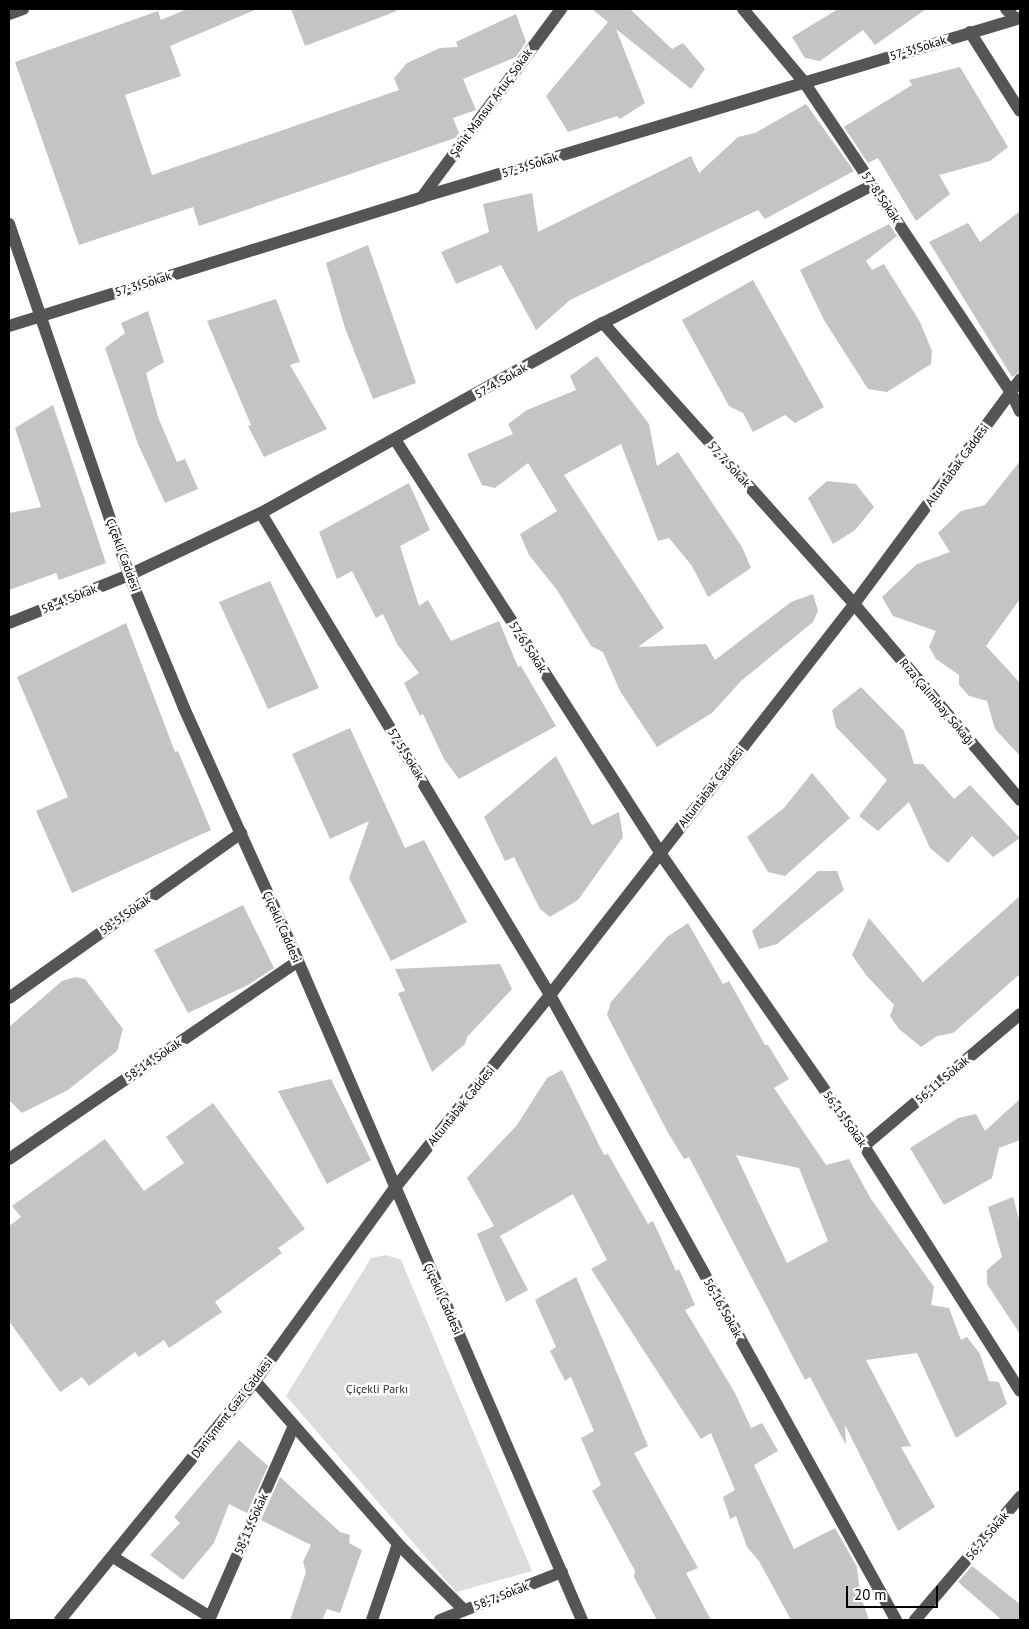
<!DOCTYPE html>
<meta charset="utf-8">
<style>
body{margin:0}
#map{position:relative;width:1029px;height:1629px;overflow:hidden;background:#fff;font-family:"PT Sans",sans-serif}
div>[style]{position:absolute}
[style*='--x']{left:calc(var(--x)*1px);top:calc(var(--y)*1px);width:calc(var(--w)*1px);rotate:calc(var(--a)*1deg)}
.green>*{inset:0;background:#dcdcdc}
.building>*{inset:0;background:#c4c4c4}
.minor>*{height:12px;margin:-6px;padding:0 6px;transform-origin:6px;border-radius:6px;background:#555}
span{translate:-50% -50%;white-space:nowrap;text-align:center;line-height:1.15;-webkit-text-stroke:5px #fff;paint-order:stroke}
.street-label{font-size:12px;color:#000}
.park-label{font-size:12px;color:#333}
.frame{position:absolute;inset:0;border:10px solid #000;pointer-events:none}
.scale{position:absolute;left:846px;top:1586px;width:92px;height:22px;box-sizing:border-box;border:2px solid #000;border-top:0;padding-left:6px;font-size:15px;line-height:18px;white-space:nowrap;color:#000;-webkit-text-stroke:4px #fff;paint-order:stroke}
</style>
<div id="map">
<div class="green">
<i style="clip-path:polygon(386px 1255px,401px 1260px,532px 1571px,456px 1592px,286px 1396px,371px 1258px)"></i>
</div>
<div class="building">
<i style="clip-path:polygon(187px 9px,257px 9px,170px 46px,181px 76px,125px 95px,152px 175px,399px 90px,394px 78px,407px 63px,440px 48px,458px 47px,456px 42px,516px 14px,526px 42px,516px 57px,463px 79px,476px 110px,453px 118px,459px 133px,455px 138px,199px 226px,193px 207px,79px 245px,15px 62px,158px 11px,161px 20px)"></i>
<i style="clip-path:polygon(291px 9px,396px 9px,397px 11px,305px 46px)"></i>
<i style="clip-path:polygon(592px 9px,630px 9px,672px 49px,683px 43px,705px 69px,691px 89px,616px 29px,645px 103px,620px 119px,617px 116px,568px 132px,546px 96px,608px 22px)"></i>
<i style="clip-path:polygon(838px 9px,926px 9px,875px 45px,863px 30px,820px 61px,805px 58px,792px 37px)"></i>
<i style="clip-path:polygon(960px 67px,1008px 147px,990px 161px,939px 175px,950px 194px,916px 221px,878px 158px,868px 163px,844px 127px,912px 85px,909px 80px)"></i>
<i style="clip-path:polygon(806px 104px,854px 171px,765px 219px,758px 210px,570px 300px,536px 330px,501px 265px,456px 284px,441px 252px,489px 232px,483px 204px,532px 193px,538px 232px,691px 156px,699px 173px,738px 137px,755px 133px)"></i>
<i style="clip-path:polygon(1020px 211px,1020px 372px,1012px 377px,929px 242px,968px 223px,980px 242px)"></i>
<i style="clip-path:polygon(889px 224px,897px 236px,866px 261px,872px 270px,884px 264px,920px 322px,932px 351px,931px 364px,887px 392px,868px 389px,824px 320px,800px 270px)"></i>
<i style="clip-path:polygon(368px 245px,416px 383px,373px 399px,345px 328px,326px 263px)"></i>
<i style="clip-path:polygon(753px 280px,824px 407px,795px 423px,785px 415px,753px 432px,743px 413px,729px 406px,682px 320px)"></i>
<i style="clip-path:polygon(276px 299px,300px 362px,290px 365px,327px 429px,264px 457px,248px 426px,251px 425px,207px 321px)"></i>
<i style="clip-path:polygon(148px 311px,164px 362px,146px 373px,158px 417px,177px 462px,185px 459px,198px 489px,165px 503px,138px 444px,105px 348px,125px 333px,121px 323px)"></i>
<i style="clip-path:polygon(597px 356px,649px 424px,657px 466px,678px 452px,742px 547px,751px 568px,708px 597px,692px 566px,669px 538px,658px 541px,621px 444px,564px 475px,664px 628px,638px 647px,706px 644px,715px 660px,791px 602px,813px 594px,818px 611px,813px 622px,741px 681px,712px 713px,657px 747px,620px 691px,603px 652px,591px 646px,557px 590px,529px 555px,520px 534px,557px 511px,528px 463px,495px 488px,482px 485px,467px 454px,513px 434px,508px 424px,527px 410px,576px 390px,570px 376px)"></i>
<i style="clip-path:polygon(53px 405px,106px 563px,59px 580px,56px 573px,9px 590px,9px 513px,41px 507px,15px 428px)"></i>
<i style="clip-path:polygon(1020px 461px,1020px 599px,986px 646px,1020px 683px,1020px 756px,995px 729px,987px 701px,969px 696px,959px 685px,959px 675px,936px 659px,929px 647px,936px 631px,893px 616px,882px 597px,917px 564px,950px 552px,938px 533px,961px 511px,985px 505px)"></i>
<i style="clip-path:polygon(827px 481px,856px 484px,874px 507px,855px 530px,833px 544px,808px 498px)"></i>
<i style="clip-path:polygon(409px 483px,430px 530px,400px 546px,419px 606px,428px 600px,451px 641px,499px 621px,518px 667px,521px 666px,556px 726px,459px 779px,444px 759px,423px 714px,420px 716px,404px 683px,419px 673px,397px 644px,383px 614px,376px 618px,352px 571px,337px 579px,319px 532px)"></i>
<i style="clip-path:polygon(270px 581px,319px 688px,268px 709px,219px 602px)"></i>
<i style="clip-path:polygon(126px 623px,175px 752px,178px 751px,211px 830px,72px 893px,36px 811px,68px 797px,17px 677px)"></i>
<i style="clip-path:polygon(861px 687px,904px 731px,914px 764px,923px 764px,954px 799px,970px 785px,1020px 838px,993px 857px,972px 836px,948px 863px,930px 848px,909px 802px,878px 831px,859px 816px,887px 780px,836px 727px,832px 710px)"></i>
<i style="clip-path:polygon(350px 728px,405px 848px,424px 840px,467px 922px,391px 961px,349px 878px,369px 821px,330px 839px,292px 754px)"></i>
<i style="clip-path:polygon(556px 756px,592px 825px,619px 812px,623px 837px,578px 900px,550px 917px,540px 909px,514px 857px,505px 861px,484px 817px)"></i>
<i style="clip-path:polygon(812px 773px,850px 818px,785px 876px,768px 872px,747px 837px,784px 808px)"></i>
<i style="clip-path:polygon(818px 871px,837px 871px,844px 890px,777px 944px,759px 949px,752px 931px)"></i>
<i style="clip-path:polygon(1020px 896px,1020px 974px,953px 1033px,937px 1036px,921px 1047px,899px 1029px,890px 1016px,894px 1005px,866px 975px,852px 955px,869px 918px,923px 982px)"></i>
<i style="clip-path:polygon(243px 905px,274px 968px,248px 985px,188px 1013px,154px 950px)"></i>
<i style="clip-path:polygon(evenodd,688px 923px,723px 984px,729px 981px,765px 1045px,768px 1045px,789px 1079px,774px 1088px,826px 1165px,849px 1159px,871px 1199px,934px 1287px,931px 1305px,949px 1308px,961px 1340px,967px 1337px,980px 1354px,989px 1381px,999px 1382px,1007px 1404px,956px 1438px,917px 1353px,866px 1360px,911px 1446px,901px 1447px,935px 1507px,898px 1531px,845px 1425px,846px 1445px,810px 1377px,805px 1380px,689px 1157px,684px 1159px,667px 1131px,607px 1015px,611px 1002px,667px 937px,688px 923px,736px 1155px,799px 1168px,828px 1241px,787px 1263px,736px 1155px)"></i>
<i style="clip-path:polygon(500px 964px,512px 989px,467px 1037px,465px 1044px,432px 1072px,398px 993px,405px 991px,395px 969px)"></i>
<i style="clip-path:polygon(75px 977px,85px 979px,123px 1029px,117px 1051px,68px 1090px,22px 1113px,9px 1100px,9px 1027px,62px 981px)"></i>
<i style="clip-path:polygon(562px 1070px,604px 1155px,608px 1154px,648px 1224px,653px 1221px,676px 1271px,679px 1269px,695px 1305px,685px 1310px,735px 1393px,751px 1428px,762px 1423px,778px 1451px,754px 1465px,794px 1549px,835px 1528px,857px 1567px,860px 1594px,869px 1620px,791px 1620px,759px 1561px,747px 1547px,736px 1516px,730px 1519px,723px 1497px,735px 1490px,711px 1433px,701px 1439px,591px 1269px,607px 1260px,573px 1194px,500px 1236px,528px 1290px,506px 1302px,477px 1234px,494px 1226px,467px 1178px,517px 1125px,547px 1078px)"></i>
<i style="clip-path:polygon(331px 1079px,371px 1160px,327px 1184px,278px 1091px)"></i>
<i style="clip-path:polygon(1020px 1099px,1020px 1140px,999px 1148px,992px 1178px,944px 1205px,910px 1148px,958px 1118px,976px 1114px,985px 1131px)"></i>
<i style="clip-path:polygon(213px 1103px,305px 1229px,278px 1248px,282px 1253px,215px 1302px,222px 1312px,169px 1348px,164px 1340px,139px 1357px,135px 1352px,89px 1386px,82px 1377px,60px 1392px,9px 1321px,9px 1226px,21px 1217px,12px 1206px,105px 1139px,144px 1191px,184px 1163px,166px 1137px)"></i>
<i style="clip-path:polygon(1013px 1197px,1020px 1223px,1020px 1334px,987px 1284px,987px 1270px,1002px 1257px,988px 1207px)"></i>
<i style="clip-path:polygon(576px 1277px,648px 1446px,634px 1453px,698px 1568px,686px 1573px,711px 1620px,657px 1620px,634px 1577px,635px 1571px,592px 1491px,601px 1485px,581px 1438px,594px 1431px,571px 1377px,565px 1381px,550px 1351px,556px 1347px,535px 1300px)"></i>
<i style="clip-path:polygon(239px 1440px,268px 1466px,247px 1513px,229px 1504px,214px 1543px,183px 1580px,150px 1555px,180px 1523px,174px 1517px)"></i>
<i style="clip-path:polygon(280px 1477px,340px 1532px,350px 1535px,349px 1543px,362px 1550px,340px 1613px,327px 1609px,322px 1620px,290px 1620px,306px 1572px,303px 1562px,311px 1545px,261px 1520px)"></i>
<i style="clip-path:polygon(972px 1566px,1020px 1604px,1020px 1620px,1002px 1620px,958px 1582px)"></i>
</div>
<div class="minor">
<i style="--x:743;--y:9;--w:95;--a:50.1"></i>
<i style="--x:804;--y:82;--w:373;--a:56.3"></i>
<i style="--x:1011;--y:392;--w:21;--a:65"></i>
<i style="--x:1006;--y:9;--w:14;--a:45"></i>
<i style="--x:9;--y:14;--w:15;--a:-20"></i>
<i style="--x:970;--y:32;--w:93;--a:57.7"></i>
<i style="--x:422;--y:197;--w:234;--a:-53.5"></i>
<i style="--x:9;--y:224;--w:371;--a:71.1"></i>
<i style="--x:129;--y:575;--w:144;--a:67.5"></i>
<i style="--x:184;--y:708;--w:277;--a:65.7"></i>
<i style="--x:298;--y:961;--w:718;--a:66.69"></i>
<i style="--x:603;--y:323;--w:377;--a:48.2"></i>
<i style="--x:854;--y:604;--w:257;--a:49.7"></i>
<i style="--x:9;--y:326;--w:433;--a:-17.3"></i>
<i style="--x:422;--y:197;--w:624;--a:-16.66"></i>
<i style="--x:396;--y:441;--w:489;--a:57.3"></i>
<i style="--x:660;--y:853;--w:357;--a:55.2"></i>
<i style="--x:864;--y:1146;--w:290;--a:57.5"></i>
<i style="--x:261;--y:513;--w:562;--a:59.05"></i>
<i style="--x:550;--y:995;--w:714;--a:61.03"></i>
<i style="--x:9;--y:623;--w:129;--a:-21.8"></i>
<i style="--x:129;--y:575;--w:146;--a:-25.2"></i>
<i style="--x:261;--y:513;--w:391;--a:-29.1"></i>
<i style="--x:603;--y:323;--w:303;--a:-27.1"></i>
<i style="--x:9;--y:998;--w:285;--a:-35.4"></i>
<i style="--x:864;--y:1146;--w:204;--a:-40.2"></i>
<i style="--x:9;--y:1159;--w:350;--a:-34.4"></i>
<i style="--x:255;--y:1381;--w:217;--a:48.7"></i>
<i style="--x:398;--y:1544;--w:93;--a:45"></i>
<i style="--x:113;--y:1557;--w:114;--a:31.7"></i>
<i style="--x:60;--y:1620;--w:308;--a:-50.8"></i>
<i style="--x:255;--y:1381;--w:237;--a:-54.1"></i>
<i style="--x:394;--y:1189;--w:249;--a:-51.2"></i>
<i style="--x:550;--y:995;--w:495;--a:-52.1"></i>
<i style="--x:854;--y:604;--w:279;--a:-53.5"></i>
<i style="--x:209;--y:1620;--w:210;--a:-66.4"></i>
<i style="--x:372;--y:1620;--w:80;--a:-71.1"></i>
<i style="--x:440;--y:1620;--w:131;--a:-21.5"></i>
<i style="--x:915;--y:1620;--w:162;--a:-49.5"></i>
</div>
<div class="street-label">
<span style="left:918px;top:48px;rotate:-17deg">57-3. Sokak</span>
<span style="left:491px;top:103px;rotate:-54deg">Şehit Mansur Artuç Sokak</span>
<span style="left:530px;top:165px;rotate:-17deg">57-3. Sokak</span>
<span style="left:881px;top:197px;rotate:56deg">57-8. Sokak</span>
<span style="left:143px;top:284px;rotate:-17deg">57-3. Sokak</span>
<span style="left:501px;top:381px;rotate:-30deg">57-4. Sokak</span>
<span style="left:729px;top:464px;rotate:48deg">57-7. Sokak</span>
<span style="left:957px;top:465px;rotate:-54deg">Altuntabak Caddesi</span>
<span style="left:123px;top:555px;rotate:70deg">Çiçekli Caddesi</span>
<span style="left:69px;top:599px;rotate:-22deg">58-4. Sokak</span>
<span style="left:528px;top:647px;rotate:57deg">57-6. Sokak</span>
<span style="left:937px;top:702px;rotate:50deg">Rıza Çalımbay Sokağı</span>
<span style="left:406px;top:754px;rotate:59deg">57-5. Sokak</span>
<span style="left:711px;top:787px;rotate:-52deg">Altuntabak Caddesi</span>
<span style="left:125px;top:915px;rotate:-35deg">58-5. Sokak</span>
<span style="left:282px;top:927px;rotate:66deg">Çiçekli Caddesi</span>
<span style="left:153px;top:1060px;rotate:-34deg">58-14. Sokak</span>
<span style="left:942px;top:1080px;rotate:-40deg">56-11. Sokak</span>
<span style="left:461px;top:1106px;rotate:-51deg">Altuntabak Caddesi</span>
<span style="left:845px;top:1119px;rotate:55deg">56-15. Sokak</span>
<span style="left:443px;top:1299px;rotate:66deg">Çiçekli Caddesi</span>
<span style="left:723px;top:1308px;rotate:61deg">56-16. Sokak</span>
<span style="left:232px;top:1408px;rotate:-52deg">Danişment Gazi Caddesi</span>
<span style="left:251px;top:1524px;rotate:-66deg">58-13. Sokak</span>
<span style="left:987px;top:1536px;rotate:-50deg">56-2. Sokak</span>
<span style="left:501px;top:1596px;rotate:-21deg">58-7. Sokak</span>
</div>
<div class="park-label">
<span style="left:377px;top:1389px">Çiçekli Parkı</span>
</div>
<div class="frame"></div>
<div class="scale">20 m</div>
</div>
